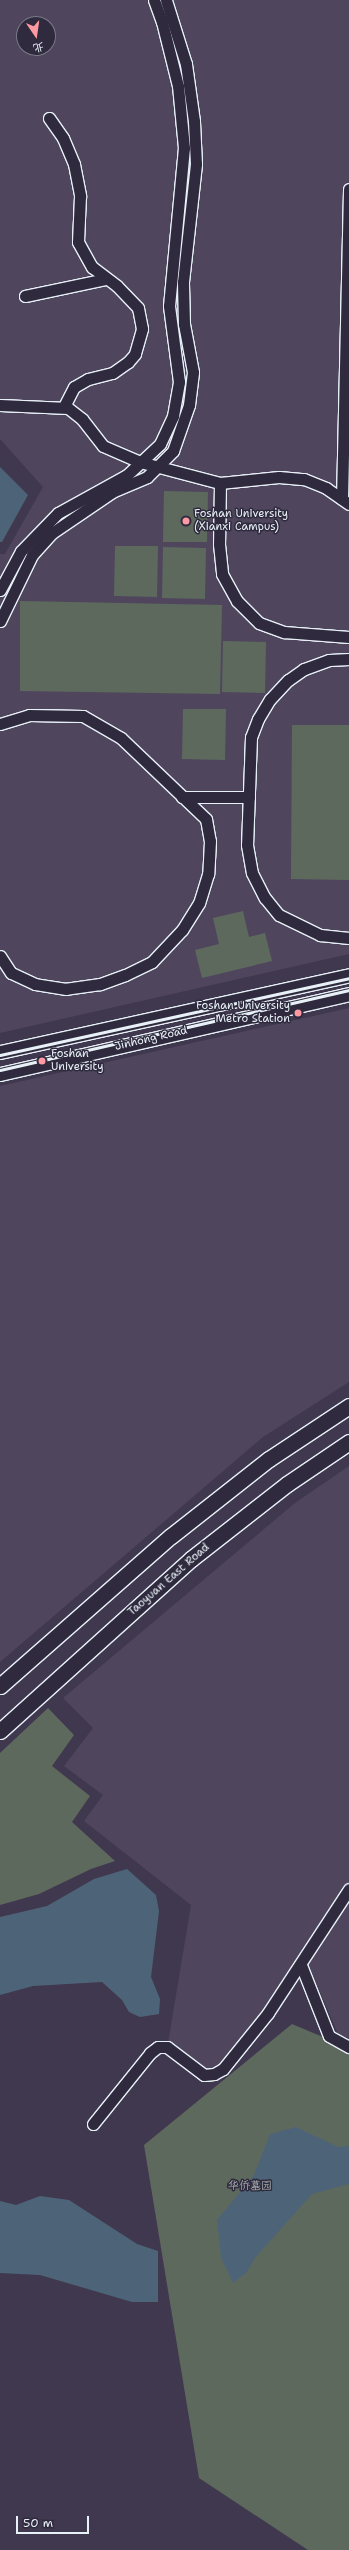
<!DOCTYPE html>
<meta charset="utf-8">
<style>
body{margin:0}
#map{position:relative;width:349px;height:2550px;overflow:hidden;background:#40384e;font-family:"Shantell Sans","LXGW WenKai TC",sans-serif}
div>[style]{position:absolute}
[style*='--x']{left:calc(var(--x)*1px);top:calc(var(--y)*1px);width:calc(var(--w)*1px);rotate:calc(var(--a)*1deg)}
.built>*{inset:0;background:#4f465d}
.green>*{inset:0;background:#5e695e}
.water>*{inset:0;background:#4d6478}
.roads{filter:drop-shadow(1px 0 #e8f1f8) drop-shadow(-1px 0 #e8f1f8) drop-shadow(0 1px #e8f1f8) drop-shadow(0 -1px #e8f1f8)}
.minor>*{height:11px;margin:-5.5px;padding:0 5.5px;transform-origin:5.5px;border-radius:5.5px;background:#2f2a3d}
.tertiary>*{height:13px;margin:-6.5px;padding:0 6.5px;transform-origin:6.5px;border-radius:6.5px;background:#2f2a3d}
.secondary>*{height:15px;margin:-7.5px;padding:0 7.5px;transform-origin:7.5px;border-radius:7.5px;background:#2f2a3d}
.rail>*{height:3px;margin:-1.5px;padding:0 1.5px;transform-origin:1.5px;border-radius:1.5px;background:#e8f1f8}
.dots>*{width:11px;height:11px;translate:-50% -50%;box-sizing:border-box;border:2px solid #2f2a3d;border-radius:50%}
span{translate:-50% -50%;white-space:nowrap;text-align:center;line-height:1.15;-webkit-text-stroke:3px #2f2a3d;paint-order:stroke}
.poi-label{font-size:11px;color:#e8f1f8}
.left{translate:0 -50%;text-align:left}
.right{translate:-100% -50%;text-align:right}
.street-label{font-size:11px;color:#e8f1f8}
.park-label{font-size:11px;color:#aab4b3}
.north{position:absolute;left:16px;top:16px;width:40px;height:40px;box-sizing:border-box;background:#2f2a3d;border:1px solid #797a88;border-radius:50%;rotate:167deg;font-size:11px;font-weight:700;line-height:16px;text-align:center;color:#e8f1f8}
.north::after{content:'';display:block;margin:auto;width:14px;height:18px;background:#ff9aa2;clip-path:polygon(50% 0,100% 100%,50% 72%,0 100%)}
.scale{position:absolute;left:16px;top:2516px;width:73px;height:18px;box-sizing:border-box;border:2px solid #e8f1f8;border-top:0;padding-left:5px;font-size:12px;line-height:14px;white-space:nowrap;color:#e8f1f8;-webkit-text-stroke:3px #2f2a3d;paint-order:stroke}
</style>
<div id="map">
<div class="built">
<i style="clip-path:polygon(evenodd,0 0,349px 0,349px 954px,0 1033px,0 554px,5px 554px,43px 487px,0 439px,0 0,24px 24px,48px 24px,48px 48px,24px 48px,24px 24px)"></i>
<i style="clip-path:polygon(349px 1008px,349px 1382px,263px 1437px,0 1662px,0 1086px)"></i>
<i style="clip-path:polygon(349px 1466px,349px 1881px,265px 2010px,216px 2070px,206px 2071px,168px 2043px,191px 1905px,84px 1821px,103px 1795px,64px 1766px,93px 1728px,63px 1698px,295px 1503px)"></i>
<i style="clip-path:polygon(349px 1901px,349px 2038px,338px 2034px,308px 1964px)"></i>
</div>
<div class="green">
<i style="clip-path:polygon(164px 491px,208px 492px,207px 542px,163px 542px)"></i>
<i style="clip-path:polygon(115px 546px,158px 546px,157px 597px,114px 596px)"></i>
<i style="clip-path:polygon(163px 547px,206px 548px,205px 599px,162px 598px)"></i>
<i style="clip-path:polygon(20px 601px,222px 605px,220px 694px,20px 691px)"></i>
<i style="clip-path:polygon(223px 641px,266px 642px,265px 693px,222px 692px)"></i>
<i style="clip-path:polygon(183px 709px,226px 709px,225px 760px,182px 759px)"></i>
<i style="clip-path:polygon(292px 725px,349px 725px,349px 880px,291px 879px)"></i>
<i style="clip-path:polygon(243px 911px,249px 937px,265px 933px,272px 961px,202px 978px,195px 950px,219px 944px,213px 918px)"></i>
<i style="clip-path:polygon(48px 1708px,74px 1735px,52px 1766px,90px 1796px,72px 1822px,115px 1861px,91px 1869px,39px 1894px,0 1905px,0 1753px)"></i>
<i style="clip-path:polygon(292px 2024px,349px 2048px,349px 2550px,308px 2550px,199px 2478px,144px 2145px)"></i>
</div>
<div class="water">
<i style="clip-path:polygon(0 467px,28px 495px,2px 542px,0 542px)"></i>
<i style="clip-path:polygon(127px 1869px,156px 1895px,159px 1911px,151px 1977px,160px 1999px,159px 2014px,140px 2017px,129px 2012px,122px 2000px,102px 1982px,33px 1986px,0 1995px,0 1917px,47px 1906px,94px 1879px)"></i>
<i style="clip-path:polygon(296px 2127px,338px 2147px,349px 2146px,349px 2184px,312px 2194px,255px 2258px,247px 2272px,233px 2283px,221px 2258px,217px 2220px,254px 2175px,270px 2134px)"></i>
<i style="clip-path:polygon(40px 2196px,69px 2200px,137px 2244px,158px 2251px,158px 2302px,132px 2302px,40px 2275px,0 2273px,0 2201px,16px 2205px)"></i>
</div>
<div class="roads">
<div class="minor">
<i style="--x:49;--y:118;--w:24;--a:55"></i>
<i style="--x:63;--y:138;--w:28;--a:67"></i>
<i style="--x:74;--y:164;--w:33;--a:79"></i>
<i style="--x:80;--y:196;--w:46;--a:92.5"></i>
<i style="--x:78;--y:242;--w:29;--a:61"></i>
<i style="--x:92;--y:267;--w:31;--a:37"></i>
<i style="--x:117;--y:286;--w:30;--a:46"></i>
<i style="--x:138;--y:308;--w:21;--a:79"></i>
<i style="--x:142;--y:329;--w:26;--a:106"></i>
<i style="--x:135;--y:354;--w:11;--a:131"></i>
<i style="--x:128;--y:362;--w:19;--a:145"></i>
<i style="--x:112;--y:373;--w:25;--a:166"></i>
<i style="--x:88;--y:379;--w:16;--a:150"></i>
<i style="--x:74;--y:387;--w:22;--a:117"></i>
<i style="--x:25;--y:296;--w:83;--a:-11.9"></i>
<i style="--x:0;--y:405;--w:68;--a:2.5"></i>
<i style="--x:68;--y:408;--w:18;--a:38"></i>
<i style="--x:82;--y:419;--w:34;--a:52"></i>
<i style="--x:103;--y:446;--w:40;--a:23.4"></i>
<i style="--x:140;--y:462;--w:83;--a:14.7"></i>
<i style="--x:220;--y:483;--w:59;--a:-5.8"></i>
<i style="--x:279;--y:477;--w:25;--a:5"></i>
<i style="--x:304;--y:479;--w:24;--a:22"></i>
<i style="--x:326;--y:488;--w:28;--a:35"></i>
<i style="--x:220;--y:483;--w:61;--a:90.9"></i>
<i style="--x:219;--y:544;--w:30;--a:84"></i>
<i style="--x:222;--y:574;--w:31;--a:61"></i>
<i style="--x:237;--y:601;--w:31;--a:45"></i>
<i style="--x:259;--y:623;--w:27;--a:20"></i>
<i style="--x:284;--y:632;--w:65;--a:4.4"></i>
<i style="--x:342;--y:499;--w:310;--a:-88.7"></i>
<i style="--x:0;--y:590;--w:44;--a:-61.7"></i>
<i style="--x:21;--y:551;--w:53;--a:-45.8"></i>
<i style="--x:58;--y:513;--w:79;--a:-28.8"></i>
<i style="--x:127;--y:475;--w:45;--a:-43.2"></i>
<i style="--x:160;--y:444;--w:31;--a:-65"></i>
<i style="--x:173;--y:416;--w:35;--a:-80"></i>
<i style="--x:179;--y:382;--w:77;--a:-97.5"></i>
<i style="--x:169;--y:306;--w:159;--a:-84.6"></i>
<i style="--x:184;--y:148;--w:62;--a:-95.5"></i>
<i style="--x:178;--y:86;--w:66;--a:-104"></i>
<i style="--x:162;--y:22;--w:23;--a:-110"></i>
<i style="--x:0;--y:621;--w:73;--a:-64.1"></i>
<i style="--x:32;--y:555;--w:30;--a:-48"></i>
<i style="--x:52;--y:533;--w:73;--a:-34.3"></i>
<i style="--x:112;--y:492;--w:38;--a:-23"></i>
<i style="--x:147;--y:477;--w:37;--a:-45"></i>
<i style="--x:173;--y:451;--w:49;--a:-70.8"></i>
<i style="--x:189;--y:405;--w:33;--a:-83"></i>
<i style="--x:193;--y:372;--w:49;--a:-100.6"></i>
<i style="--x:184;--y:324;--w:42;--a:-91.4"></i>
<i style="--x:183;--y:282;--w:119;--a:-83.7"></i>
<i style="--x:196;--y:164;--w:43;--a:-92.7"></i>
<i style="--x:194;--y:121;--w:58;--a:-98"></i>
<i style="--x:186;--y:64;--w:67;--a:-107.4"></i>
<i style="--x:349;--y:659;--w:20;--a:177"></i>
<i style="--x:329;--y:660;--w:27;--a:160"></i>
<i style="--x:304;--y:669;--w:19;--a:145"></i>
<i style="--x:288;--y:680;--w:26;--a:133"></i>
<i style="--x:270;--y:699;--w:23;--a:121"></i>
<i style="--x:258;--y:719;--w:19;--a:111"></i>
<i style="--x:251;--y:737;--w:108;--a:92.1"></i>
<i style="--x:247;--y:845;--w:28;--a:80"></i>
<i style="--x:252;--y:873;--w:28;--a:63"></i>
<i style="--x:265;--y:898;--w:22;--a:51"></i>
<i style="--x:279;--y:915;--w:46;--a:26"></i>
<i style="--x:320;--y:935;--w:29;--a:6"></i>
<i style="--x:0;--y:724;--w:30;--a:-17"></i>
<i style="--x:29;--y:715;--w:54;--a:1.1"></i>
<i style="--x:83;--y:716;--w:44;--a:30.1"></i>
<i style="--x:121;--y:738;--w:117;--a:43.6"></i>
<i style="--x:206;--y:819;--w:22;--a:80"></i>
<i style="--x:210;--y:841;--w:33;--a:93"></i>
<i style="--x:208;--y:874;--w:30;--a:107"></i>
<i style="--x:199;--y:903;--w:32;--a:122"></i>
<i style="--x:182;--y:930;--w:44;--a:133.2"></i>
<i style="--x:152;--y:962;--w:30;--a:154"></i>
<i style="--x:125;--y:975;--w:27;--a:160"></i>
<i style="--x:100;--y:984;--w:34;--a:172"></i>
<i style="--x:66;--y:989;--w:31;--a:-171"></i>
<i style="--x:35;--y:984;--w:26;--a:-155"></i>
<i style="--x:11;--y:973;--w:20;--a:-123"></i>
<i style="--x:182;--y:797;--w:67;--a:0"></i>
<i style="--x:301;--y:1965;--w:76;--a:68.5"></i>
<i style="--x:329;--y:2036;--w:23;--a:29"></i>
<i style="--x:93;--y:2124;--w:91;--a:-51.2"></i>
<i style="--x:150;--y:2053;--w:10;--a:-37"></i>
<i style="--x:158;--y:2047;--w:9;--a:0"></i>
<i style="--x:167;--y:2047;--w:46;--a:37.1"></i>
<i style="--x:204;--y:2075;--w:10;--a:-6"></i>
<i style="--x:214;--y:2074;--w:10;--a:-29"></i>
<i style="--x:223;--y:2069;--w:72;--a:-51.2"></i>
<i style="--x:268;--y:2013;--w:148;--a:-56.8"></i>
</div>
<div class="tertiary">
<i style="--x:0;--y:1052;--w:357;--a:-12.4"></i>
<i style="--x:0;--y:1074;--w:358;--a:-12.9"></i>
</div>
<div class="secondary">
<i style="--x:0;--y:1686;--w:227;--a:-41.3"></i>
<i style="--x:171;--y:1536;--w:125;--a:-38.2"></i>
<i style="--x:269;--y:1459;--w:96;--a:-33.5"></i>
<i style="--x:0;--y:1731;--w:257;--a:-42"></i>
<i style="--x:191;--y:1559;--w:122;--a:-38"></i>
<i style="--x:287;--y:1484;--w:75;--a:-34.1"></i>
</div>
</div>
<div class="rail">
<i style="--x:0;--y:1055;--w:357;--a:-12.4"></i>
<i style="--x:0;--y:1070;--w:358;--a:-12.9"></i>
</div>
<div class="dots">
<i style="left:186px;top:521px;background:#ff9aa2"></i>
<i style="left:298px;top:1013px;background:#ff9aa2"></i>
<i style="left:42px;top:1061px;background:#ff9aa2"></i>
</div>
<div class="poi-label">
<span class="left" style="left:194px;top:521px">Foshan University<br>(Xianxi Campus)</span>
<span class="right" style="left:290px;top:1013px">Foshan University<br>Metro Station</span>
<span class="left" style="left:51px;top:1061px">Foshan<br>University</span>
</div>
<div class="street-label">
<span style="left:151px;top:1039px;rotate:-13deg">Jinhong Road</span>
<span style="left:169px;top:1580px;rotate:-41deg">Taoyuan East Road</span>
</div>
<div class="park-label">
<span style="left:250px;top:2186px">华侨墓园</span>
</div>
<div class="north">北</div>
<div class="scale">50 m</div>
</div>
